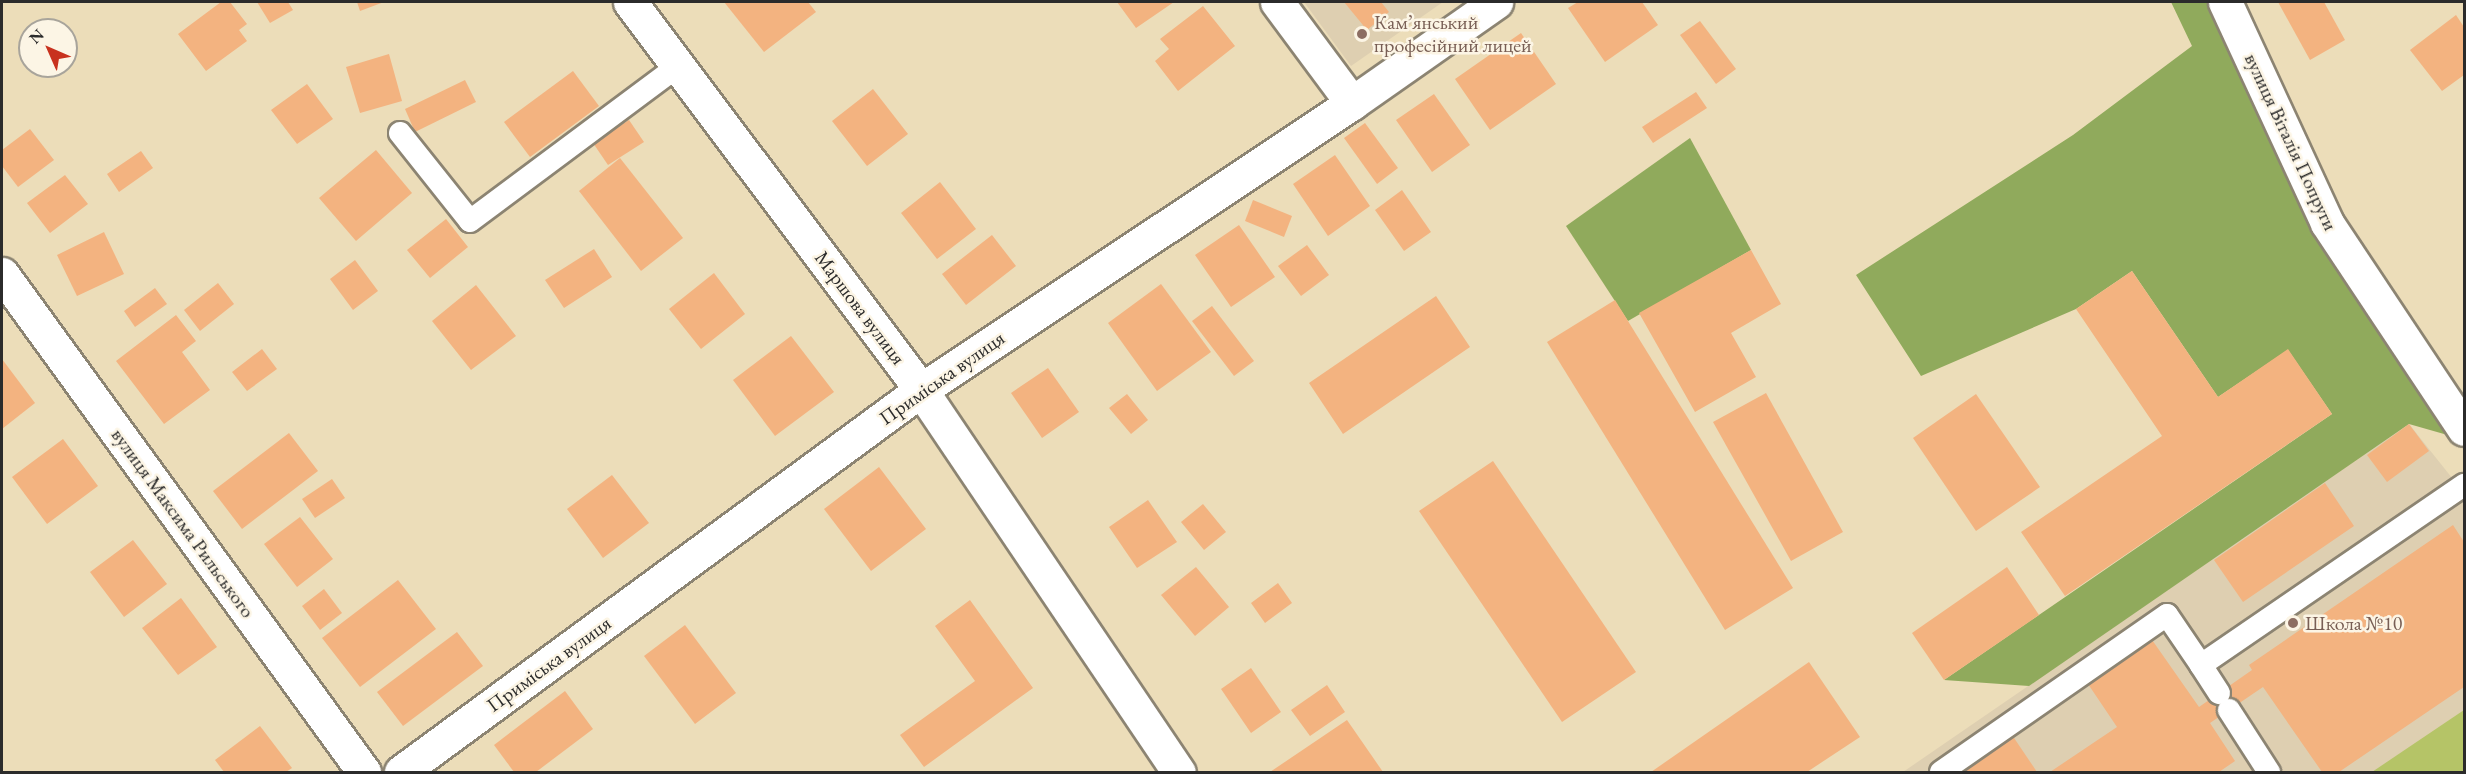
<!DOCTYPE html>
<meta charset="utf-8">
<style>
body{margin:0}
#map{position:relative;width:2466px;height:774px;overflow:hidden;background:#ecddb9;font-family:"EB Garamond",serif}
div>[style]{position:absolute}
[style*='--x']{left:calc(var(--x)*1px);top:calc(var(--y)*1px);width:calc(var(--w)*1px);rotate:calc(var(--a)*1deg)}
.built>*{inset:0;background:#decfb1}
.green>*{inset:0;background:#b5c467}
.forest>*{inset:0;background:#90aa5c}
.building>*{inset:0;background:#f3b380}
.roads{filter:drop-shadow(2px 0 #8c8472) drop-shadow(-2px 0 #8c8472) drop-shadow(0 2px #8c8472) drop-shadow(0 -2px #8c8472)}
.lane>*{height:22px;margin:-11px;padding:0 11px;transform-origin:11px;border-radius:11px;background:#fff}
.street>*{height:33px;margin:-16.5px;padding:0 16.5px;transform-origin:16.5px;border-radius:16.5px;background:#fff}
.dots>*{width:16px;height:16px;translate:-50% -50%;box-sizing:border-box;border:3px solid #fcf5e5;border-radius:50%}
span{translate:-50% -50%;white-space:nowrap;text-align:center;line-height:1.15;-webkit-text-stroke:5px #fcf5e5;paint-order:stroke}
.education-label{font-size:20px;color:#785e54}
.left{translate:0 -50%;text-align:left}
.street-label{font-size:20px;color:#2b2b2b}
.frame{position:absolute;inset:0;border:3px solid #2b2b2b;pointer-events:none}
.north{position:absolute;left:18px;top:18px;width:60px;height:60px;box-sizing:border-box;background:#fcf5e5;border:2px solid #a8a49b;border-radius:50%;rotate:315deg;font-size:16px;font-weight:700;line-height:24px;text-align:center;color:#2b2b2b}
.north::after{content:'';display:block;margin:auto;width:21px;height:27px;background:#c8321e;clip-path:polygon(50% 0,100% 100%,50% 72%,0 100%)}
</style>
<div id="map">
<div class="built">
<i style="clip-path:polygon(1304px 2px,1443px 2px,1351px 66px)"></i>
<i style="clip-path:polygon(2409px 424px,2464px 493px,2464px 772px,1903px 772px)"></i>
</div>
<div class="green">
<i style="clip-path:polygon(2464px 710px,2464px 772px,2372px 772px)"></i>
</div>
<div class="forest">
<i style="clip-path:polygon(2171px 2px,2210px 2px,2458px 438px,2409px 424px,2029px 686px,1944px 680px,2332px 414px,2288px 350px,2218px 397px,2132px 271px,2076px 309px,1921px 376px,1856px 275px,2073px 135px,2192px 46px)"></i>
<i style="clip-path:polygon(1690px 138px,1751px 250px,1628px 321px,1566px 226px)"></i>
</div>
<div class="building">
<i style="clip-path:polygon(221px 2px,230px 2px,247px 24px,239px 30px,247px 41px,206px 71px,178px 34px)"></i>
<i style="clip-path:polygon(257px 2px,288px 2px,293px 10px,270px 23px)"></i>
<i style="clip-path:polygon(357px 2px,384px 2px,360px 11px)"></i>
<i style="clip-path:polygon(724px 2px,808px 2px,816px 12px,764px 52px)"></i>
<i style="clip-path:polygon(1117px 2px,1174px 2px,1136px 28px)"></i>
<i style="clip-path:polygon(1344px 2px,1381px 2px,1389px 12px,1367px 30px)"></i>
<i style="clip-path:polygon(1578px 2px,1642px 2px,1658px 25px,1605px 62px,1568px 8px)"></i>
<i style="clip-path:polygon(2278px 2px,2324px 2px,2345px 40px,2310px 60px)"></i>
<i style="clip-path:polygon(1203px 6px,1235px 46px,1178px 91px,1155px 61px,1169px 49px,1160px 39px)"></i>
<i style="clip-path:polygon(2456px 15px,2464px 27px,2464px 75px,2442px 91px,2410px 50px)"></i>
<i style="clip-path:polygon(1700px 21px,1736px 69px,1716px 84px,1680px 35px)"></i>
<i style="clip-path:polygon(1521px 33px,1556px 84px,1490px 130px,1455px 79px)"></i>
<i style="clip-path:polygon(389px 54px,402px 101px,360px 113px,346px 67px)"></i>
<i style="clip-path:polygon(573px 71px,599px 106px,530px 157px,504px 122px)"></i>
<i style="clip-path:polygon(465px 80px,476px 102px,415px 132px,405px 109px)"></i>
<i style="clip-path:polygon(307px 84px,333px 119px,297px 144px,271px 110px)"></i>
<i style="clip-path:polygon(873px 89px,908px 134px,867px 166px,832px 121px)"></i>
<i style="clip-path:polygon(1696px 92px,1707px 108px,1653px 143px,1642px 127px)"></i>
<i style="clip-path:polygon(1434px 94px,1470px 145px,1432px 172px,1396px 120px)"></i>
<i style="clip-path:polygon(629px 120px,644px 142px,608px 165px,593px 143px)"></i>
<i style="clip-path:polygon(1365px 123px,1398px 168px,1377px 184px,1344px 138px)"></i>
<i style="clip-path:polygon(30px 129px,54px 160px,18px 187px,2px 166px,2px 150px)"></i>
<i style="clip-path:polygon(376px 150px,412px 193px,356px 241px,319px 198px)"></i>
<i style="clip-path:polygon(141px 151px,153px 168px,119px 192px,107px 174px)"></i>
<i style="clip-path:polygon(1335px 155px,1370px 206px,1328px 236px,1293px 184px)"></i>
<i style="clip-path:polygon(620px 158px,683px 238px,641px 271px,579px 191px)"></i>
<i style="clip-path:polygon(65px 175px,88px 204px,50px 233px,27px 203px)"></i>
<i style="clip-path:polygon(940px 182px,976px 229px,937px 259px,901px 213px)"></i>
<i style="clip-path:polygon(1402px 190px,1431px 232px,1404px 251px,1375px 210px)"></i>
<i style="clip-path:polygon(1253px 200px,1292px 216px,1284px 237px,1245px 221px)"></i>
<i style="clip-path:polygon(446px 219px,468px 247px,430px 278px,407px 250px)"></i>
<i style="clip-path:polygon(1239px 225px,1275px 277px,1231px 307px,1195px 255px)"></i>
<i style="clip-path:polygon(104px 232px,124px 274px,77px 296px,57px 255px)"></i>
<i style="clip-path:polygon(992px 235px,1016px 266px,966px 305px,942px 274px)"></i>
<i style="clip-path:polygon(1307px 245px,1329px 275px,1301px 296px,1278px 266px)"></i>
<i style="clip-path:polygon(594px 249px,612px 277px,564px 308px,545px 280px)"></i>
<i style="clip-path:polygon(1751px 250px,1781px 304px,1731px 333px,1756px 377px,1695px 412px,1639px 313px)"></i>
<i style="clip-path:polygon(355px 260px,378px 291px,353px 310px,330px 279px)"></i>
<i style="clip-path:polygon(2132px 271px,2218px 397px,2288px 349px,2332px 414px,2065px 596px,2021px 532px,2162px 436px,2076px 309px)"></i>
<i style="clip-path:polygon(714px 273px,745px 314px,701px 349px,669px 309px)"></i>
<i style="clip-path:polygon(218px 283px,234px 304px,200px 331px,184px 310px)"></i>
<i style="clip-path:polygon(1161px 284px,1211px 352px,1157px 391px,1108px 323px)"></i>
<i style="clip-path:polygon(476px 285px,516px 336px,471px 370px,432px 321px)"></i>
<i style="clip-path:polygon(155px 288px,167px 304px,135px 327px,124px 311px)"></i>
<i style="clip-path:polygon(1436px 296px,1470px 347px,1343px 434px,1309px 383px)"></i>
<i style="clip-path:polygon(1615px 300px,1793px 588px,1725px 630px,1547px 342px)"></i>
<i style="clip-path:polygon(1212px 306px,1254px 361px,1234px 376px,1192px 321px)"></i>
<i style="clip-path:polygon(176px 315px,196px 341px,182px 352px,210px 390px,164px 424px,116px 361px)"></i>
<i style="clip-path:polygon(791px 336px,834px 392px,775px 436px,733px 380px)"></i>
<i style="clip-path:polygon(262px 349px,277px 369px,247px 391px,232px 372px)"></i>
<i style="clip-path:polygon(2px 359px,35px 403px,2px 429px)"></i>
<i style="clip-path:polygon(1048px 368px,1079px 412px,1042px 438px,1011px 393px)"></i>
<i style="clip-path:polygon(1766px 393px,1843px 532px,1791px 561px,1713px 422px)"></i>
<i style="clip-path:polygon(1127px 394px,1148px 420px,1131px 434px,1109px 408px)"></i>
<i style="clip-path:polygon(1976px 394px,2040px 487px,1976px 531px,1913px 438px)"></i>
<i style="clip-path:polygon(2409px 424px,2429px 451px,2387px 482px,2367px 455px)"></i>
<i style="clip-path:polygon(289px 433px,318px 471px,242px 529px,213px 491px)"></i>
<i style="clip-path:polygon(63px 439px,98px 486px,47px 524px,12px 477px)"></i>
<i style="clip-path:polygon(1493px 461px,1636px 672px,1562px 722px,1419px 511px)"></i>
<i style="clip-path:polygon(879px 467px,926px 529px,871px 571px,824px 509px)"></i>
<i style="clip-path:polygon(612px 475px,649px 523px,603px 558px,567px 509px)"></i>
<i style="clip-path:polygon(332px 479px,345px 498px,315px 518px,302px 499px)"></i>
<i style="clip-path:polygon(2325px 483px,2354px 526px,2243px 602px,2214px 560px)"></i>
<i style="clip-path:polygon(1148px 500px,1177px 542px,1137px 568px,1109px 527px)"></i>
<i style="clip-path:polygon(1203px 504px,1226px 532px,1204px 550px,1181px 522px)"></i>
<i style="clip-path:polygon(300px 517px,333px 559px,297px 587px,264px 544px)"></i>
<i style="clip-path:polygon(2453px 525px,2464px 542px,2464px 687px,2339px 772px,2322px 772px,2263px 687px,2210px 723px,2235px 761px,2219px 772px,2050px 772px,2117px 727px,2086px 681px,2150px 637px,2199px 707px,2252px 670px,2249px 665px)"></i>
<i style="clip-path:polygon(133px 540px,167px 584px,124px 617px,90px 572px)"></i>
<i style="clip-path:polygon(1196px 567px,1229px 607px,1195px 636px,1161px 595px)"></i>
<i style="clip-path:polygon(2007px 567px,2039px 615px,1944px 680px,1912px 633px)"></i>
<i style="clip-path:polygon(398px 580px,436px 629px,360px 687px,322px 638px)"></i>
<i style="clip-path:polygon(1278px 583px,1292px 603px,1265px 623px,1251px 603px)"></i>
<i style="clip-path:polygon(324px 589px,342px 613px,320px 630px,302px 606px)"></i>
<i style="clip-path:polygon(181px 598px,217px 647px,178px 675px,142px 628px)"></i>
<i style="clip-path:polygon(970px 600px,1033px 688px,924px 767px,900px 735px,975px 681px,935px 626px)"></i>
<i style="clip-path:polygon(685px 625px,736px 693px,695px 724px,644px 656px)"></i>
<i style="clip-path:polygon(457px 632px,483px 666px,403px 726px,377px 692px)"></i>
<i style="clip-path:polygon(1809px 662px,1860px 737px,1807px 772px,1651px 772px)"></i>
<i style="clip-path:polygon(1251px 668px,1281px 712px,1251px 733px,1221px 689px)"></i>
<i style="clip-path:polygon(1327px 685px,1345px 712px,1310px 736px,1291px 710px)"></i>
<i style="clip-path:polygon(565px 691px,593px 729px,536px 772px,514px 772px,494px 745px)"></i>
<i style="clip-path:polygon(1347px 720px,1383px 772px,1270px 772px)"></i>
<i style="clip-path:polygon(260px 726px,292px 768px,286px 772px,224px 772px,215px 760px)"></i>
<i style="clip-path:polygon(2010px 732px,2037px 772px,1951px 772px)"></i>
</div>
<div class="roads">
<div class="lane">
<i style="--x:400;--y:133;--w:112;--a:51.5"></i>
<i style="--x:470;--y:221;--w:259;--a:-36.7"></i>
<i style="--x:2219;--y:693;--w:33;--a:-123"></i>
<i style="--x:2201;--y:665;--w:319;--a:-34.4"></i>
<i style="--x:2229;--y:710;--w:74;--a:57.2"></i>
<i style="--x:1941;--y:772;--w:275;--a:-34.8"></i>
<i style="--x:2167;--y:615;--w:60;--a:55.8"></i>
</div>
<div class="street">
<i style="--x:630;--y:2;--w:485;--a:53.1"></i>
<i style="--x:921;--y:390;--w:461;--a:56"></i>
<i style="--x:1277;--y:2;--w:126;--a:53.4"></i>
<i style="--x:2225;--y:2;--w:243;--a:65.2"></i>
<i style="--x:2327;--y:223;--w:247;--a:56.4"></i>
<i style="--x:2;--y:274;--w:616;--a:53.99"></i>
<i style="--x:401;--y:772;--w:645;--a:-36.3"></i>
<i style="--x:921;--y:390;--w:518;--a:-33.66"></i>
<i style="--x:1352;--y:103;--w:176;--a:-35"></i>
</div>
</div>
<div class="dots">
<i style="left:1362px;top:34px;background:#8d6e63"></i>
<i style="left:2293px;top:623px;background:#8d6e63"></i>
</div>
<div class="education-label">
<span class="left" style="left:1374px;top:34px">Кам’янський<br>професійний лицей</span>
<span class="left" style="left:2305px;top:623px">Школа №10</span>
</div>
<div class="street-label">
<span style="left:2291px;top:142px;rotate:65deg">вулиця Віталія Попруги</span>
<span style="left:860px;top:308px;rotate:53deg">Маршова вулиця</span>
<span style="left:942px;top:378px;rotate:-35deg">Приміська вулиця</span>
<span style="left:183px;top:523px;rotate:54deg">вулиця Максима Рильського</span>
<span style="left:549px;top:664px;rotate:-36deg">Приміська вулиця</span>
</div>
<div class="frame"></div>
<div class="north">N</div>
</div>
